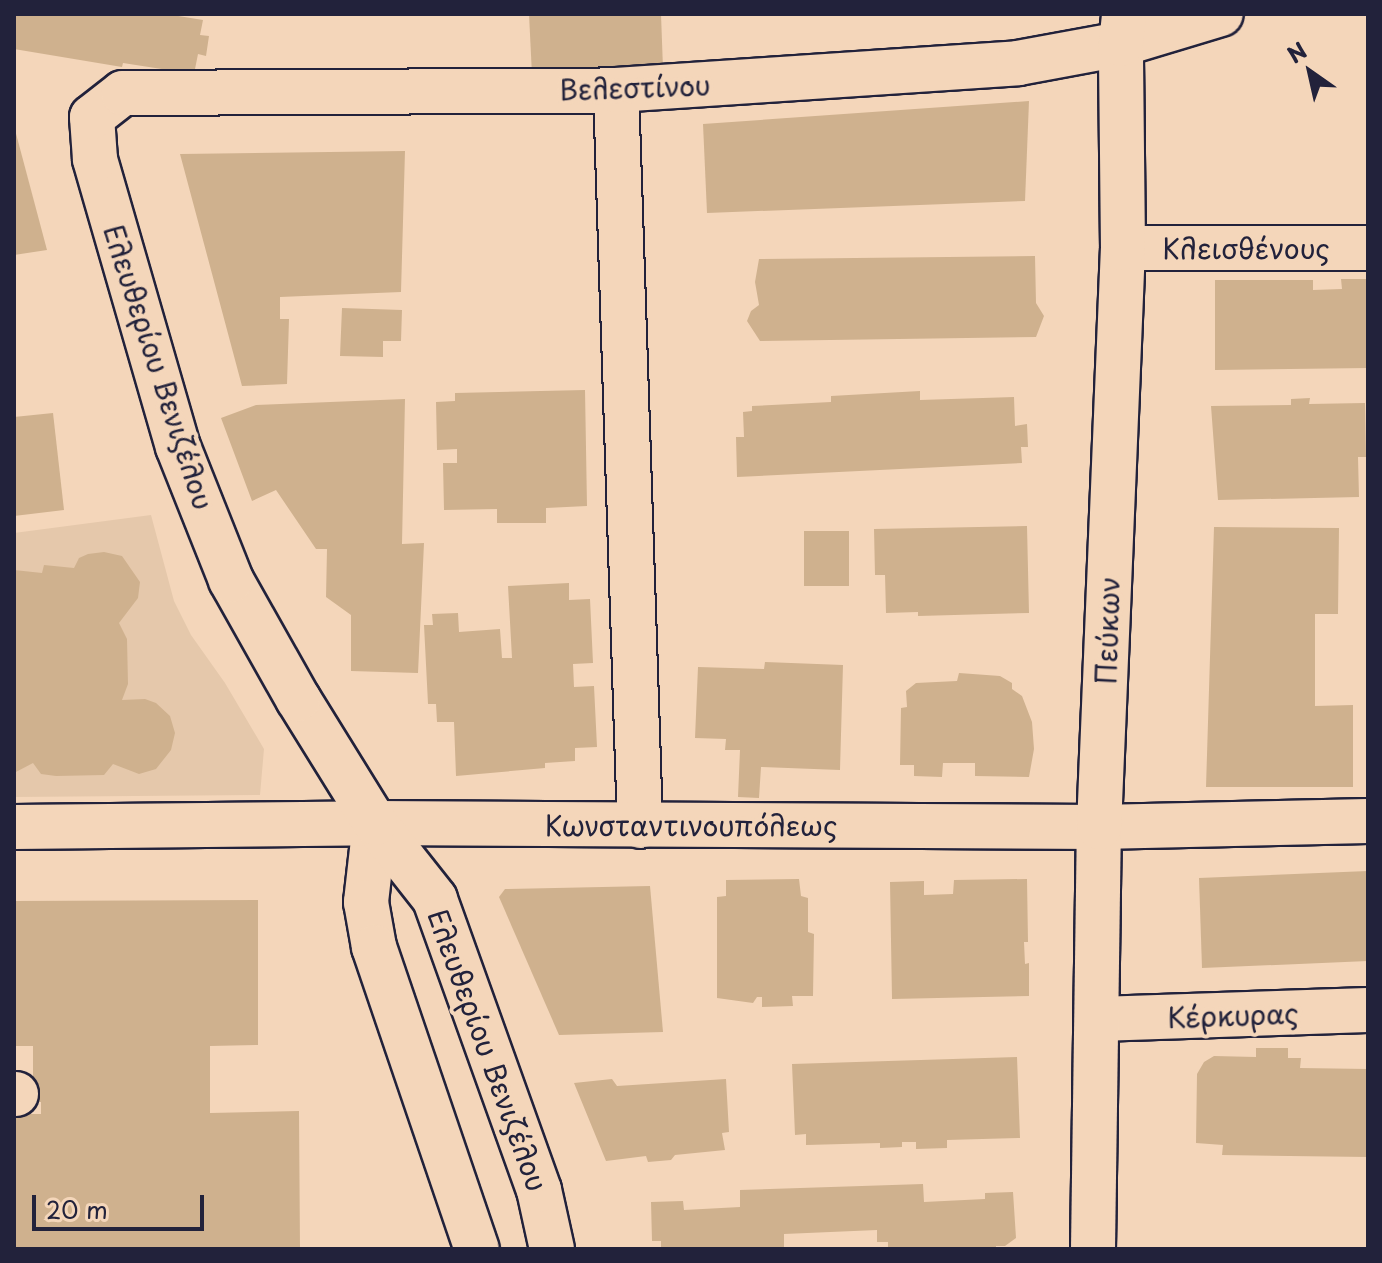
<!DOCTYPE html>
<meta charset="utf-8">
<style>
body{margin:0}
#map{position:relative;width:1382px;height:1263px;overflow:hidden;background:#f4d6ba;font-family:"Playpen Sans",sans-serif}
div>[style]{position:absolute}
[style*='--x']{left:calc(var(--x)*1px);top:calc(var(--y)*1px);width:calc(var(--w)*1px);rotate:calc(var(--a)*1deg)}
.built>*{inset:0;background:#e5c8ab}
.building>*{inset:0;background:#cfb18e}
.roads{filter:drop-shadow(2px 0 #22223b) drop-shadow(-2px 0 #22223b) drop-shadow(0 2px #22223b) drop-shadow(0 -2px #22223b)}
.minor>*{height:44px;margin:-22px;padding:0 22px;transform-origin:22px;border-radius:22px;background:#f4d6ba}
span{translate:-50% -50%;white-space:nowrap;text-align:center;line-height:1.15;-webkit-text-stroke:8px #f4d6ba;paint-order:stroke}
.street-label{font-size:28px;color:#22223b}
.frame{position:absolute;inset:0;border:16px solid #22223b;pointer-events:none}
.north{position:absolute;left:1270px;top:32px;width:80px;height:80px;-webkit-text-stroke:6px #f4d6ba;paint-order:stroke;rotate:326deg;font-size:22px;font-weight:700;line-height:32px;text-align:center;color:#22223b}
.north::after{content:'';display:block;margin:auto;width:28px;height:36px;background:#22223b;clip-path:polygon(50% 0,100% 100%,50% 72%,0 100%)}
.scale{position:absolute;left:32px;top:1195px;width:172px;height:36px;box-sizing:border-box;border:4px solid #22223b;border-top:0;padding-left:10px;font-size:24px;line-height:28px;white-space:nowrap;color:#22223b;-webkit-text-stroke:6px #f4d6ba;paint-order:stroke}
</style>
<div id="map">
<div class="built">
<i style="clip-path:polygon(151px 515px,174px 601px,191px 635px,225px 683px,264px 749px,260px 795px,14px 797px,14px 533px)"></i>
</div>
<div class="building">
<i style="clip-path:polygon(14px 14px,166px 14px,203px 20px,200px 35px,209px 36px,206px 56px,198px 54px,194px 74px,123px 63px,122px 67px,14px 49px)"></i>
<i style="clip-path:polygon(529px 14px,661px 14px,663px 69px,532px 75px)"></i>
<i style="clip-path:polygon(1029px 101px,1025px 201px,707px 213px,703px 124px)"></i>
<i style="clip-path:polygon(14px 126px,47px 250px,14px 255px)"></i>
<i style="clip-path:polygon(405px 151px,401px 292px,280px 297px,280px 319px,289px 319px,287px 384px,242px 386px,180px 154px)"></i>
<i style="clip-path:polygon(1035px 256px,1036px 303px,1044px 316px,1036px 337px,760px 341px,747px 321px,751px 311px,759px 305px,755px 282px,759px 259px)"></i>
<i style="clip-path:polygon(1341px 279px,1368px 279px,1368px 368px,1215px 370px,1215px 280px,1313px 280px,1313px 290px,1342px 289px)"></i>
<i style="clip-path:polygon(342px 308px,402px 310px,401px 341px,383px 341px,383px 357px,340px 356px)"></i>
<i style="clip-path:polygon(585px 390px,587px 506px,546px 508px,546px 523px,497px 523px,497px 509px,444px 510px,443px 463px,457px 463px,457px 449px,437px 450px,436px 402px,455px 401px,455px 393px)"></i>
<i style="clip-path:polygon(920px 391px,920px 400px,1014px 397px,1015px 426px,1027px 424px,1028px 447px,1021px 447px,1022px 463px,737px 477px,736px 437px,744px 437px,743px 412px,752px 411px,752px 406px,831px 402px,831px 396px)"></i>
<i style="clip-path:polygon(1310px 398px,1309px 404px,1365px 403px,1366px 457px,1358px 457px,1359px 497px,1218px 500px,1211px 406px,1291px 405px,1291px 399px)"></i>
<i style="clip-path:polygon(405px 399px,402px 544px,424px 543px,418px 673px,351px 671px,351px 615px,326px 597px,327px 549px,316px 549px,276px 490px,252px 501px,221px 418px,256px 405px)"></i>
<i style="clip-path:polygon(53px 413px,64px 510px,14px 516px,14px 417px)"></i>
<i style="clip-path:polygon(1027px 526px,1029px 613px,918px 616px,918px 612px,886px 613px,885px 575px,875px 575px,874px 529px)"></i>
<i style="clip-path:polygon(1214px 527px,1339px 528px,1338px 614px,1315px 614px,1315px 706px,1353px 705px,1353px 787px,1206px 787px)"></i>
<i style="clip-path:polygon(804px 531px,849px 531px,849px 586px,804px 586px)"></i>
<i style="clip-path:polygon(104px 552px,122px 556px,140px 582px,138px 598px,119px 623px,127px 639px,128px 684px,122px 700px,145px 699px,156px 703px,170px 716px,175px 733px,171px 750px,156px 769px,139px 774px,113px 764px,104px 775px,56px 776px,41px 774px,33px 763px,14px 773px,14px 570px,42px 573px,44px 565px,74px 568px,79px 558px,88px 554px)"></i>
<i style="clip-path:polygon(569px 583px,569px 600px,590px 599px,593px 663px,573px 664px,574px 687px,594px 686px,597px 747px,575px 748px,575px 761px,545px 763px,545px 768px,456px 776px,454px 722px,437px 722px,436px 704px,428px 704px,424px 625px,433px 625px,432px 614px,458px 613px,459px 632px,500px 629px,502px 658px,512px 658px,508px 586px)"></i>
<i style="clip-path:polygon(765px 662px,843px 665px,840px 770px,761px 767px,759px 798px,738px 797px,740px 750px,725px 750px,726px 739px,695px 738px,698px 667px,764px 669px)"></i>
<i style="clip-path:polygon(959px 673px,1000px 676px,1012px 683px,1012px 689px,1022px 696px,1032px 722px,1034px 749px,1029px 777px,975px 776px,975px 763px,943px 763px,942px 777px,914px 776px,914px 765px,900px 765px,901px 708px,907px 707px,906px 691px,916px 683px,957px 681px)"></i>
<i style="clip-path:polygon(1368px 871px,1368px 961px,1202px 968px,1199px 878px)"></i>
<i style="clip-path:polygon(799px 879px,801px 896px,808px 898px,808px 932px,814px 934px,813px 996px,792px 996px,793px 1006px,762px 1007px,762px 997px,757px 997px,753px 1003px,717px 998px,717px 897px,726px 896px,726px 880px)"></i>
<i style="clip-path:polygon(1027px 879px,1028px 942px,1024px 942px,1025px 964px,1029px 963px,1029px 996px,892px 999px,890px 882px,924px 881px,924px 895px,953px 894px,954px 880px)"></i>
<i style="clip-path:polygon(650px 886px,663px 1032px,559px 1035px,499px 897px,505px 889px)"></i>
<i style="clip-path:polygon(258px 900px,258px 1045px,210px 1046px,210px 1113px,299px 1111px,300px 1249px,14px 1249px,14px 1114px,41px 1114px,41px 1102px,33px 1102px,33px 1046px,14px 1046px,14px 901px)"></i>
<i style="clip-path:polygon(1256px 1048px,1288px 1048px,1288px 1058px,1301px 1058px,1300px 1068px,1368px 1069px,1368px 1157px,1222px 1155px,1223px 1145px,1196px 1143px,1197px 1074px,1204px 1062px,1214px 1056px,1256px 1057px)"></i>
<i style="clip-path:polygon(1017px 1057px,1020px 1138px,947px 1140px,947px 1148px,916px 1149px,916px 1142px,902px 1142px,902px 1147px,880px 1148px,880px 1143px,806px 1145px,806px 1134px,795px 1135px,792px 1064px)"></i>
<i style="clip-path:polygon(612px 1079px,617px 1086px,726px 1079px,729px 1132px,722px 1133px,725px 1150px,675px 1155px,671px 1160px,648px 1162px,646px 1156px,606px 1161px,574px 1083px)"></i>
<i style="clip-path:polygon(923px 1184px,924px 1202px,985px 1199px,985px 1193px,1013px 1192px,1016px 1238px,1005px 1246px,996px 1246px,996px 1249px,888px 1249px,888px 1242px,877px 1242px,877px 1230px,784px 1234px,784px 1249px,661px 1249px,661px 1241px,652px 1241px,651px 1202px,683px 1201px,684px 1210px,740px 1207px,740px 1190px)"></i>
</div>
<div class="roads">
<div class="minor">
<i style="--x:616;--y:90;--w:736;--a:88.13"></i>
<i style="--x:1123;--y:248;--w:245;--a:0"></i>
<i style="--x:375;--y:823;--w:80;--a:96.5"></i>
<i style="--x:366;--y:902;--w:46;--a:79.9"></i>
<i style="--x:374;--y:947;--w:319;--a:71.2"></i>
<i style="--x:14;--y:827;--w:361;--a:-0.6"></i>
<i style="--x:375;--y:823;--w:724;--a:0.32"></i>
<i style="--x:1099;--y:827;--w:269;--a:-1.3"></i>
<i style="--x:1098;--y:1019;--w:270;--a:-1.9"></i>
<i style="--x:14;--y:1094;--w:2;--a:0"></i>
<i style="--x:552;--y:1249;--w:60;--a:-102.4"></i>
<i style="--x:539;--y:1190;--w:309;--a:-109.7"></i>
<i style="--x:435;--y:899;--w:97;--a:-128.3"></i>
<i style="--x:375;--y:823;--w:146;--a:-121.8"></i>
<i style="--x:298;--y:699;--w:137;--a:-119.4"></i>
<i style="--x:231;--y:580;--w:143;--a:-111.7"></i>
<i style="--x:178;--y:447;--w:300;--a:-106.1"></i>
<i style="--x:95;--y:159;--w:42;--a:-94.1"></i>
<i style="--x:92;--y:117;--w:39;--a:-38"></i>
<i style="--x:123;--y:93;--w:493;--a:-0.3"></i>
<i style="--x:616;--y:90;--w:403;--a:-3.8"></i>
<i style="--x:1018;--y:63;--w:105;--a:-10.5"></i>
<i style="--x:1121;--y:44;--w:104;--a:-16.7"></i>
<i style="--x:1093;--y:1249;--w:422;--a:-89.2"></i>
<i style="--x:1099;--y:827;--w:579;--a:-87.63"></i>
<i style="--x:1123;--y:248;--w:204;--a:-90.6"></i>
<i style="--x:1121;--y:44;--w:28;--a:-84"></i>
</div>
</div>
<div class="street-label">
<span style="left:635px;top:87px;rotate:-2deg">Βελεστίνου</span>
<span style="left:1246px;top:248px">Κλεισθένους</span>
<span style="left:159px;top:367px;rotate:72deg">Ελευθερίου Βενιζέλου</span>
<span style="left:1107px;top:631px;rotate:-88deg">Πεύκων</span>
<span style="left:691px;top:825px">Κωνσταντινουπόλεως</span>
<span style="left:1233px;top:1015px;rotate:-2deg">Κέρκυρας</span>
<span style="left:488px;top:1050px;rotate:70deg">Ελευθερίου Βενιζέλου</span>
</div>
<div class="frame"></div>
<div class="north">N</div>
<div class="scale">20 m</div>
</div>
